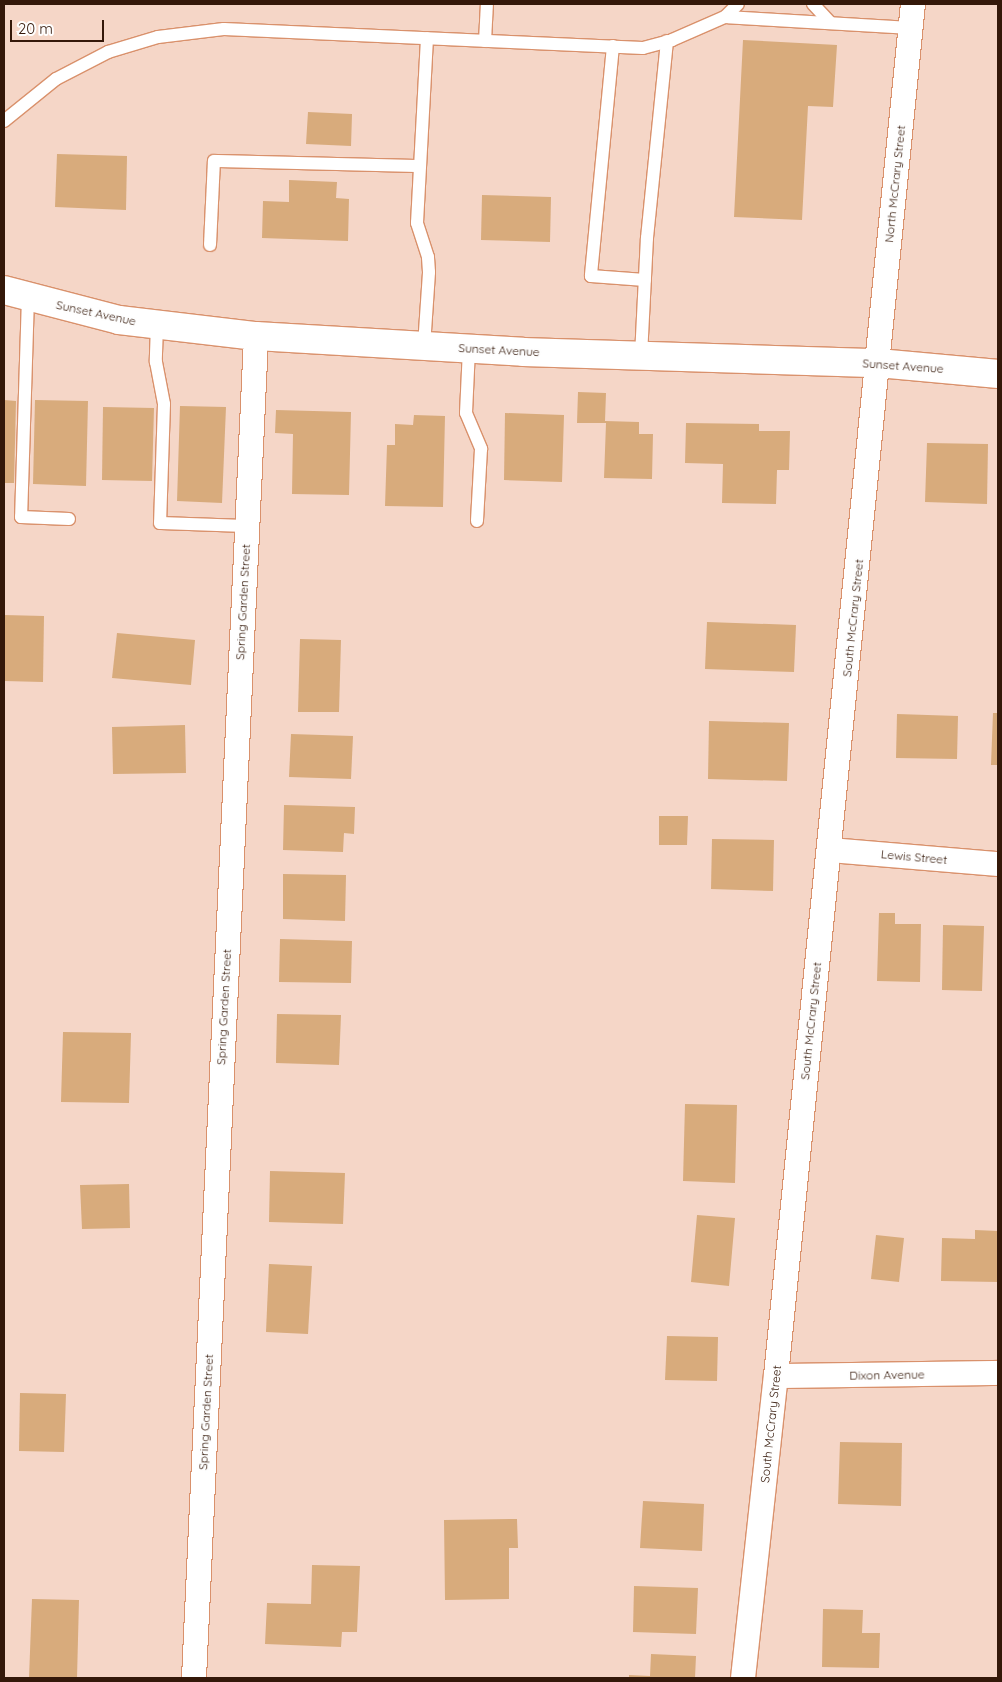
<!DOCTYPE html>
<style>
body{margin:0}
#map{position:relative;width:1002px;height:1682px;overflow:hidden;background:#f5d6c7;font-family:Quicksand,sans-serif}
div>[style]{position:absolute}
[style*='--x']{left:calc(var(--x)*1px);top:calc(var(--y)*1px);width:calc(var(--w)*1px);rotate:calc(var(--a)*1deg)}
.building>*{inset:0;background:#d8ab7c}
.roads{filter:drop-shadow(1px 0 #d9916c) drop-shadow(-1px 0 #d9916c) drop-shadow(0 1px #d9916c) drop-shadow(0 -1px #d9916c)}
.service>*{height:12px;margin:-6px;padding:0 6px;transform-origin:6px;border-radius:6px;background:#fff}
.minor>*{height:24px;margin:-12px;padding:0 12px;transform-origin:12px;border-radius:12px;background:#fff}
.secondary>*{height:28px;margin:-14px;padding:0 14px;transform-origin:14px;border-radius:14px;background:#fff}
span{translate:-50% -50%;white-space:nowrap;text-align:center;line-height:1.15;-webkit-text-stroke:4px #fefefe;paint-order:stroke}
.street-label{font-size:12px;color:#341809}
.frame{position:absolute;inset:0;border:5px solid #341809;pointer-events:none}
.scale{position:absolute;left:10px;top:20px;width:94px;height:22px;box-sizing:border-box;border:2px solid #341809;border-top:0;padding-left:6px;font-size:15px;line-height:18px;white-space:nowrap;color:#341809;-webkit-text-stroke:4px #fefefe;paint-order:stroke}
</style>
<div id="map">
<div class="building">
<i style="clip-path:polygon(743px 40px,837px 45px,833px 107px,808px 106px,802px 220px,734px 217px)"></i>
<i style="clip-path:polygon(308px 112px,352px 114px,351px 146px,306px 144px)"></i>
<i style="clip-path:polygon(57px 154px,127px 156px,126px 210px,55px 207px)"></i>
<i style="clip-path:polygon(289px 180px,337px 182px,336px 198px,349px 199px,348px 241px,262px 238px,263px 201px,289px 202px)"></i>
<i style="clip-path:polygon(482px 195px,551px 197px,550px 242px,481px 240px)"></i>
<i style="clip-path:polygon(578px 392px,606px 393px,605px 421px,639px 422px,639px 434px,653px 434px,652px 479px,604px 478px,606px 423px,577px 423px)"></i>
<i style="clip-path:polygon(4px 400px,16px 401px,14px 483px,4px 483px)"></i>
<i style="clip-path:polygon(35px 400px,88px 401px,86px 486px,33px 484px)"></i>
<i style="clip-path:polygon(180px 406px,226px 407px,222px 503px,177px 501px)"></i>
<i style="clip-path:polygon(103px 407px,154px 408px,152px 481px,102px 480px)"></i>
<i style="clip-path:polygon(276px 410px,351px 412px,349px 495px,292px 494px,293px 434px,275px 433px)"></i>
<i style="clip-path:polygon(505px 413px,564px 415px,562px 482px,504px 480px)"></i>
<i style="clip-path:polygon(414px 415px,445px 416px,443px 507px,385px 506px,387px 445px,395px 445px,395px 424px,413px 425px)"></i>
<i style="clip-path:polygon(686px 423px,759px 424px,759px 431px,790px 431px,789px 470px,777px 470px,776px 504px,722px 503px,723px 464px,685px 463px)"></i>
<i style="clip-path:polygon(927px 443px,988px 444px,987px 504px,925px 502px)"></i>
<i style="clip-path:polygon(4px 615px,44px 616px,43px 682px,4px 681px)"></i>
<i style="clip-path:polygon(707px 622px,796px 625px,794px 672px,705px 669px)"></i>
<i style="clip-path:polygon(117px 633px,195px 640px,191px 685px,112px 678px)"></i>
<i style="clip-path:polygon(300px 639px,341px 640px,339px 712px,298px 712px)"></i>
<i style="clip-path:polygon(993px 713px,998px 713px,998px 765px,991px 765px)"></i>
<i style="clip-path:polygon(897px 714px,958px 716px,957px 759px,896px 758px)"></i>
<i style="clip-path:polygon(709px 721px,789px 723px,787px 781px,708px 779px)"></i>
<i style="clip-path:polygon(185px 725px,186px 773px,113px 774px,112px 727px)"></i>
<i style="clip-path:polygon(291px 734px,353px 736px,351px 779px,289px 777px)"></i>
<i style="clip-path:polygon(284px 805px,355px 807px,354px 834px,344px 833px,343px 852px,283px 850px)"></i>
<i style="clip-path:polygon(659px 816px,688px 816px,687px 845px,659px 845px)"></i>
<i style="clip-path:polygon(712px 839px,774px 840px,773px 891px,711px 889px)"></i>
<i style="clip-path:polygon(283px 874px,346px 875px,345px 921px,283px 919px)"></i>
<i style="clip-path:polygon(879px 913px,895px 913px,895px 924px,921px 924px,920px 982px,877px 981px)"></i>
<i style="clip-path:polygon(943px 925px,984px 926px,982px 991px,942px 990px)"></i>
<i style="clip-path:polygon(280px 939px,352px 941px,351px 983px,279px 982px)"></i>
<i style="clip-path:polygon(277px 1014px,341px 1015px,339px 1065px,276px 1063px)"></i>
<i style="clip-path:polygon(63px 1032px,131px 1033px,129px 1103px,61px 1102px)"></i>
<i style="clip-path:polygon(685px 1104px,737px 1105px,735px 1183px,683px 1181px)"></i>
<i style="clip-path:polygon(270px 1171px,345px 1173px,343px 1224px,269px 1222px)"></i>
<i style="clip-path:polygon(129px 1184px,130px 1228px,82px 1229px,80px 1185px)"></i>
<i style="clip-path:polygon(697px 1215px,735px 1218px,729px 1286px,691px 1282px)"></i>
<i style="clip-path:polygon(975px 1230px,998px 1231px,998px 1282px,941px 1281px,942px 1238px,975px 1239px)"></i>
<i style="clip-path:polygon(876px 1235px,904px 1238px,899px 1282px,871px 1279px)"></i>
<i style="clip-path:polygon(269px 1264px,312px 1266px,308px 1334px,266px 1332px)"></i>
<i style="clip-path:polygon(667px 1336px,718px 1337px,717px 1381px,665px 1380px)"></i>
<i style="clip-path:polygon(20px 1393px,66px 1394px,64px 1452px,19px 1451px)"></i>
<i style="clip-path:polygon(840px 1442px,902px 1443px,901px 1506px,838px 1504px)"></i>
<i style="clip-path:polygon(643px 1501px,704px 1504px,702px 1551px,640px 1548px)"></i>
<i style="clip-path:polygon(517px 1519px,518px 1548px,509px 1548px,509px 1599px,445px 1600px,444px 1520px)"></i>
<i style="clip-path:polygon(312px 1565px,360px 1566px,357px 1632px,342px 1632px,341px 1647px,265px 1644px,267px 1603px,311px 1604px)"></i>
<i style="clip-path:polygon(634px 1586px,698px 1588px,696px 1634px,633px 1632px)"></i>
<i style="clip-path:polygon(32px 1599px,79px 1600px,77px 1678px,29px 1678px)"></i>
<i style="clip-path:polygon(823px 1609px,863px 1610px,862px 1633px,880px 1633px,879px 1668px,822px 1667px)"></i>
<i style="clip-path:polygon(651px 1654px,696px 1656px,695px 1678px,629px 1678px,629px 1675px,650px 1676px)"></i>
</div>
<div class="roads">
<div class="service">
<i style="--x:813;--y:4;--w:25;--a:47"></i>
<i style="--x:725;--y:17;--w:18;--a:-45"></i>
<i style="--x:485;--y:41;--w:37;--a:-87"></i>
<i style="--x:613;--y:46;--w:231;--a:95.5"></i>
<i style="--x:591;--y:276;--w:54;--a:4.2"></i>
<i style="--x:4;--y:121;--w:67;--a:-38.9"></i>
<i style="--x:56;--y:79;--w:59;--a:-27.4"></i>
<i style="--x:108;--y:52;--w:52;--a:-16.7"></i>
<i style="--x:158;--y:37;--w:66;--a:-6.9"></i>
<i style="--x:224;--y:29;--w:419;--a:2.6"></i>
<i style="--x:643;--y:48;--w:30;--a:-15"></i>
<i style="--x:672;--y:40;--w:58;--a:-23.5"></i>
<i style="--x:725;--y:17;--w:186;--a:3.4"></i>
<i style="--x:210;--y:245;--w:84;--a:-87.3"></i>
<i style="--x:214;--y:161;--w:206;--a:1.4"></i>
<i style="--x:28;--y:297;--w:220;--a:91.8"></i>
<i style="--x:21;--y:517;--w:48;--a:2.4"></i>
<i style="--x:157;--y:325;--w:37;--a:92"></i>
<i style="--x:156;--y:362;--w:43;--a:79.2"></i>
<i style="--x:164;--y:404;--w:119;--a:91.9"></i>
<i style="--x:160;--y:523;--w:86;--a:2"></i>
<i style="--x:424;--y:346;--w:74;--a:-86.1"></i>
<i style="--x:429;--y:272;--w:15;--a:-94"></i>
<i style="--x:428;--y:257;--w:36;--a:-108"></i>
<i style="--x:417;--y:223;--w:185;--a:-86.9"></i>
<i style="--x:469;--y:349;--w:64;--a:92.7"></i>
<i style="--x:466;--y:413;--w:39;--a:67"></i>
<i style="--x:481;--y:449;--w:72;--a:93.2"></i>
<i style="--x:641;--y:356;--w:118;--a:-87.1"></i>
<i style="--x:647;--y:238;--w:198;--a:-84.2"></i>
</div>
<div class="minor">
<i style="--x:830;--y:850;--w:169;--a:4.8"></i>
<i style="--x:776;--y:1376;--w:222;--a:-0.8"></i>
<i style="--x:194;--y:1678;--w:1343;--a:-87.35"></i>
<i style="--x:743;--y:1678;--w:304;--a:-83.8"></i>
<i style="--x:776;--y:1376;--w:1379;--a:-84.3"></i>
</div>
<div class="secondary">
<i style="--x:4;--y:290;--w:119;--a:14.6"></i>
<i style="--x:119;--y:320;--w:138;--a:6.7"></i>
<i style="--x:256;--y:336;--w:267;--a:3.4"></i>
<i style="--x:523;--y:352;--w:355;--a:1.8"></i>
<i style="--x:878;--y:363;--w:121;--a:5.2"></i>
</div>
</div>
<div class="street-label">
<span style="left:895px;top:184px;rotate:-84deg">North McCrary Street</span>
<span style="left:96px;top:313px;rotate:12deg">Sunset Avenue</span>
<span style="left:499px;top:350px;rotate:3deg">Sunset Avenue</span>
<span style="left:903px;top:366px;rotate:4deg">Sunset Avenue</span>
<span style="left:243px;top:602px;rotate:-87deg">Spring Garden Street</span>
<span style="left:853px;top:618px;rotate:-84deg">South McCrary Street</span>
<span style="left:914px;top:857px;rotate:5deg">Lewis Street</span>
<span style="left:224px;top:1007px;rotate:-87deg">Spring Garden Street</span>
<span style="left:811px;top:1021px;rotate:-84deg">South McCrary Street</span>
<span style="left:887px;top:1375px;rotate:-1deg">Dixon Avenue</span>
<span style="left:206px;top:1412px;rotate:-87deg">Spring Garden Street</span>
<span style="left:771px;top:1424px;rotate:-84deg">South McCrary Street</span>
</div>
<div class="frame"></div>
<div class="scale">20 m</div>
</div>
